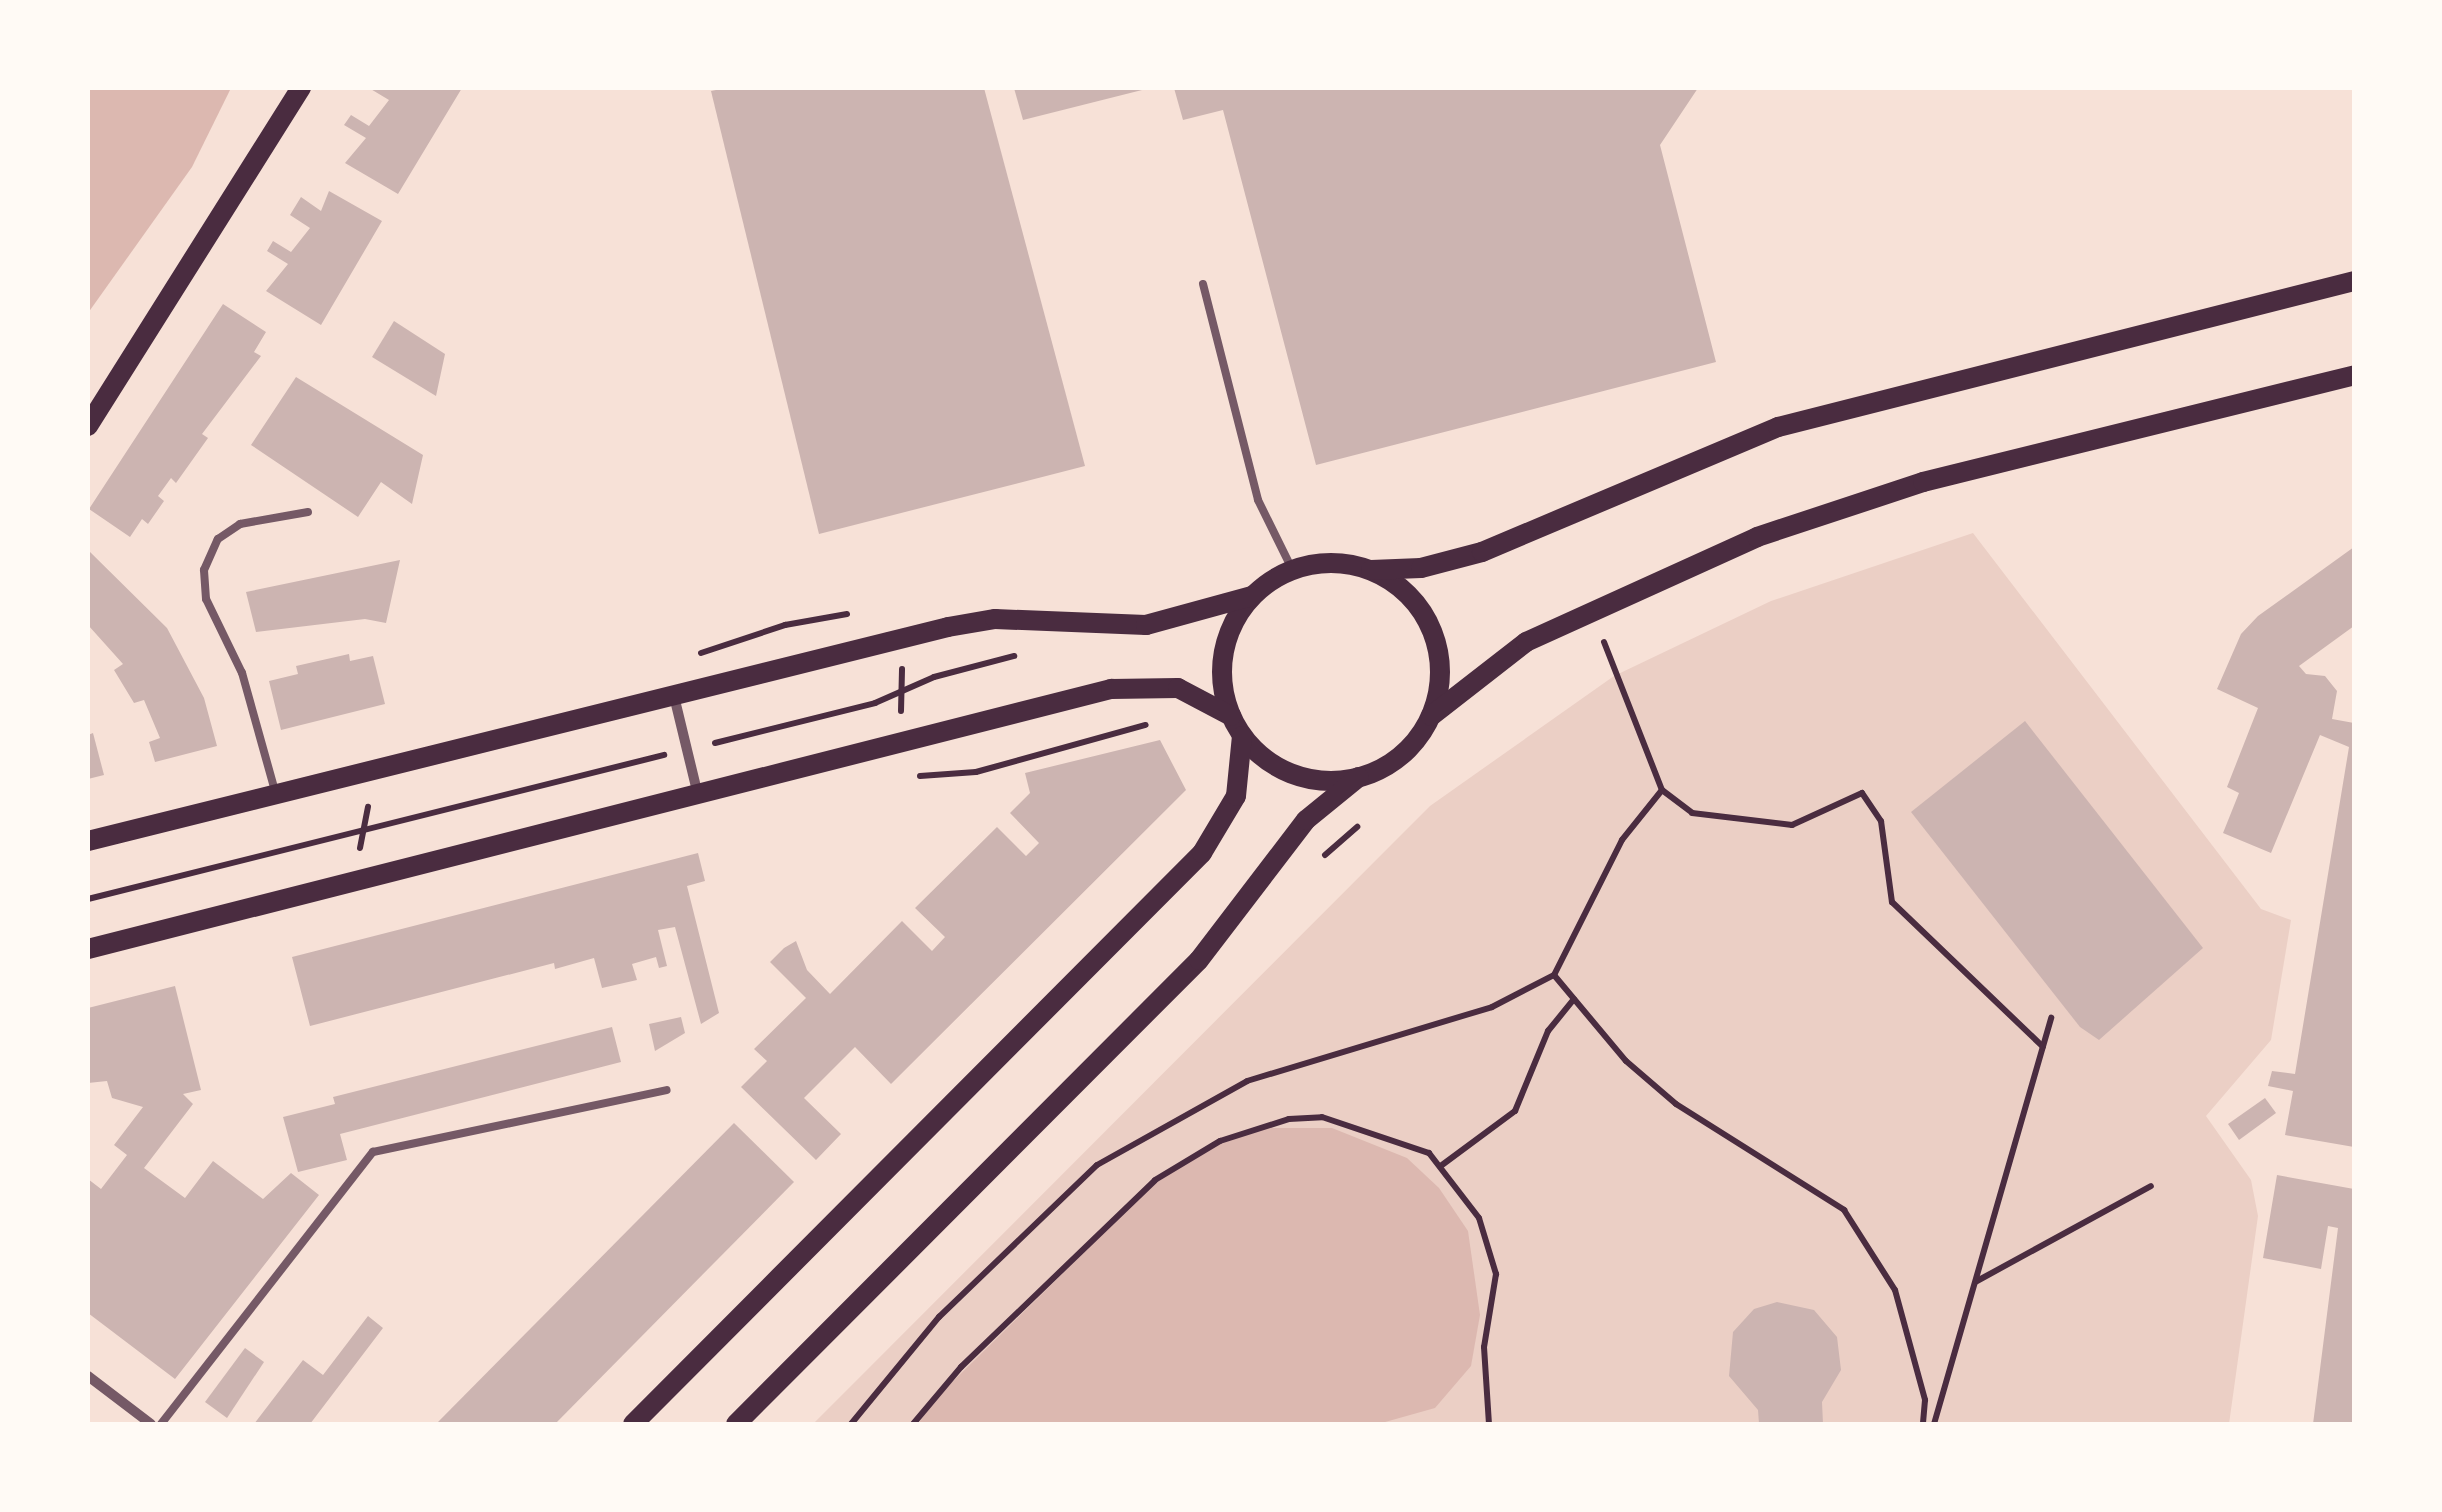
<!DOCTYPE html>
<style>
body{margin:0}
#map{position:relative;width:2442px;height:1512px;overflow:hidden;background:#f7e1d7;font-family:Lato,sans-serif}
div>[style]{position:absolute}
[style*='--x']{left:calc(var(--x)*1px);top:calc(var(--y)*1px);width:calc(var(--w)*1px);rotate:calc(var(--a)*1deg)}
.green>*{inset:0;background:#ebcfc5}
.water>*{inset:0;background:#dcb8b0}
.building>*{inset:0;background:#ccb4b1}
.path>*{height:6px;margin:-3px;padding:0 3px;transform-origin:3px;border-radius:3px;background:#4a2c40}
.service>*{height:8px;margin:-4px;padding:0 4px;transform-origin:4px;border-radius:4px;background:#755966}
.minor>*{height:10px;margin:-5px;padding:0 5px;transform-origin:5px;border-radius:5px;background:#755966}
.secondary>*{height:20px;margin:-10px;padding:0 10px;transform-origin:10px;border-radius:10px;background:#4a2c40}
.secondary>.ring{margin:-10px;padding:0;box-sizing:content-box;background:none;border:20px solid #4a2c40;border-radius:50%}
span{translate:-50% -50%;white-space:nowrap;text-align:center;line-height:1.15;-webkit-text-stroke:8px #fffaf5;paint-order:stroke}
.frame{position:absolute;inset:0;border:90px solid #fffaf5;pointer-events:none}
</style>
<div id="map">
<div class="green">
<i style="clip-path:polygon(1973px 533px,2261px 909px,2291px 920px,2271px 1040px,2206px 1116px,2251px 1180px,2258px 1216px,2229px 1424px,813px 1424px,1430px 806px,1614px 676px,1771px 601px)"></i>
</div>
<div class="water">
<i style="clip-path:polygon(88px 88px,231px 88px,192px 167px,88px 313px)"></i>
<i style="clip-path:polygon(1266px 1128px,1332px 1128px,1407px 1158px,1439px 1188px,1468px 1231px,1480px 1315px,1471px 1366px,1435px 1408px,1378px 1424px,918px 1424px,937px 1397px,1157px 1181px,1216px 1144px)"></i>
</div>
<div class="building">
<i style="clip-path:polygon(369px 88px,462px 88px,398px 194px,345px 163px,366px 138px,344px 125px,351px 115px,369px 126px,389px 100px)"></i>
<i style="clip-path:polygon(726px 88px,984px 88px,1085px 466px,819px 534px,711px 91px)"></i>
<i style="clip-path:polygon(1014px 88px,1146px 88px,1146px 89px,1023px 120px)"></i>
<i style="clip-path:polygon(1174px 88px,1698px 88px,1660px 145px,1716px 362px,1316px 465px,1223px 110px,1183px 120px)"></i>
<i style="clip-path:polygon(329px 191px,382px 221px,321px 325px,266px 291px,288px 264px,267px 251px,273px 241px,291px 252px,310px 228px,290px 215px,301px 197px,321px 211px)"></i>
<i style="clip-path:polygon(223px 304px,266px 332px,254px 352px,261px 356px,202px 434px,208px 438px,176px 483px,171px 478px,158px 496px,164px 501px,148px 524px,142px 519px,130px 537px,89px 509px)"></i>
<i style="clip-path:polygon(394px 321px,445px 354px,436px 396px,372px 357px)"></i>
<i style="clip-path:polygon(296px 377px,423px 455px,412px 504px,381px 482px,358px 517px,251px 445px)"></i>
<i style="clip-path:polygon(2354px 547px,2354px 626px,2299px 666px,2306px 674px,2325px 676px,2337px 691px,2332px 719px,2354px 723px,2354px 1147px,2285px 1135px,2293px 1091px,2268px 1086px,2272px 1071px,2295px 1074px,2349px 747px,2320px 735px,2271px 853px,2223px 833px,2239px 793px,2227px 787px,2258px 708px,2217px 689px,2241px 634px,2258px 616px)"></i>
<i style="clip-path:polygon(88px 550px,167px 628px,204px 698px,217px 746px,155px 762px,149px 742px,160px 738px,144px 700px,134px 703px,114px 670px,123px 664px,88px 625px)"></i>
<i style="clip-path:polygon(400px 560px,386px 623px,365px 619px,256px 632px,246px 592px)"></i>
<i style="clip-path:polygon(349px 654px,350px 661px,373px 656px,385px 704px,281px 730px,269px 681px,298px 674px,296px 666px)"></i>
<i style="clip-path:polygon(2025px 721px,2203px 948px,2099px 1040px,2080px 1027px,1911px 812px)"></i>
<i style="clip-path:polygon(93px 733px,104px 775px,88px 779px,88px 735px)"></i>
<i style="clip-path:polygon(1160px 740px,1186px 790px,891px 1084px,855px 1047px,804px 1098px,841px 1134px,816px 1160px,741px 1087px,767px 1061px,754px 1049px,806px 998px,770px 962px,784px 948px,796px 941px,807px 970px,830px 994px,902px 921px,932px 951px,945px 937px,915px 908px,997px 827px,1026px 856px,1039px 843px,1010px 813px,1030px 793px,1025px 773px)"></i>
<i style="clip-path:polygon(698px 853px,705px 881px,687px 886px,719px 1013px,701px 1024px,675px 927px,658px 930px,667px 966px,659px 968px,656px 957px,632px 964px,637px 980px,602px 988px,594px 958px,555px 969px,554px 963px,310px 1026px,292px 957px)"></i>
<i style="clip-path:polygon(175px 986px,201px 1090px,183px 1094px,193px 1104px,144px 1168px,185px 1198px,213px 1161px,263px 1199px,291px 1173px,319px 1195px,175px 1379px,88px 1313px,88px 1179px,101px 1189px,127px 1155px,114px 1145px,143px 1107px,112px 1098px,107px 1081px,88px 1083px,88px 1008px)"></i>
<i style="clip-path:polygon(681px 1017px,685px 1033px,655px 1051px,649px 1024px)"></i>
<i style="clip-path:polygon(612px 1027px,621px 1062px,340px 1134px,347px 1160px,298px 1172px,283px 1117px,335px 1104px,333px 1097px)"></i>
<i style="clip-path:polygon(2265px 1098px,2276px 1113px,2239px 1140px,2228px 1124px)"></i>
<i style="clip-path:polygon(734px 1123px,794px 1182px,555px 1424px,436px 1424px)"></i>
<i style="clip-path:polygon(2277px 1175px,2354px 1189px,2354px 1424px,2313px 1424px,2338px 1228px,2328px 1226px,2321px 1269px,2263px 1258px)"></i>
<i style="clip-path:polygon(1777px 1302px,1814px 1310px,1837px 1337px,1841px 1370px,1822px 1402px,1823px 1424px,1759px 1424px,1758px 1410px,1729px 1376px,1733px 1332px,1754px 1309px)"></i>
<i style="clip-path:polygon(368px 1316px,383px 1328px,310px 1424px,254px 1424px,303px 1360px,323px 1375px)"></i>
<i style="clip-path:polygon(245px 1348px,264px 1362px,227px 1418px,205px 1402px)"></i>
</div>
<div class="path">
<i style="--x:1604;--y:642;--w:159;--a:68.6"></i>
<i style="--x:1662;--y:790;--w:38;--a:37"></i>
<i style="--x:1692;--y:813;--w:101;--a:6.8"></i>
<i style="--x:1792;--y:825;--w:77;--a:-24.6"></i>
<i style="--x:1862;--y:793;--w:34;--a:56"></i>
<i style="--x:1881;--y:821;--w:82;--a:82.3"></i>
<i style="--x:1892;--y:902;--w:209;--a:43.8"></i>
<i style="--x:701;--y:653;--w:89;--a:-18.4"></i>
<i style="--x:785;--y:625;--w:63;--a:-10.1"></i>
<i style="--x:901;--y:711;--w:42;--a:-88.6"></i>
<i style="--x:715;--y:743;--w:165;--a:-14"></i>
<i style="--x:875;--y:703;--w:64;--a:-23.8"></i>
<i style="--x:934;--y:677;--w:83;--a:-14.7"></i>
<i style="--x:920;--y:776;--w:56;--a:-4.1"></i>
<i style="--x:976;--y:772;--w:176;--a:-15.5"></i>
<i style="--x:1662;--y:790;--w:64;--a:128.7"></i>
<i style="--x:1622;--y:840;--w:151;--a:116.7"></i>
<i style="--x:1554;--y:975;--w:112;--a:50.1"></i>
<i style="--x:1626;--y:1061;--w:66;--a:40.7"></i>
<i style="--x:1676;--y:1104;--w:199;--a:32.2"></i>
<i style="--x:1844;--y:1210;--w:95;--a:57.5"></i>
<i style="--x:1895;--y:1290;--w:114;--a:74.7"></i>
<i style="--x:1925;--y:1400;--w:24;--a:95"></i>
<i style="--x:360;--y:848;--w:42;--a:-79"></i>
<i style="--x:1325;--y:855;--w:43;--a:-41.2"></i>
<i style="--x:88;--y:899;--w:594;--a:-14.04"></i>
<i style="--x:1442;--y:1165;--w:91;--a:-36.5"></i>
<i style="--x:1515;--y:1111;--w:87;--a:-67.6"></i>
<i style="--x:1548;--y:1031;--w:41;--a:-50.9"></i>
<i style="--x:1977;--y:1281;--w:198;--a:-28.6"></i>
<i style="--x:851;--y:1424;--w:139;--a:-50.6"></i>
<i style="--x:939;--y:1317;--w:219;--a:-43.9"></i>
<i style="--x:1097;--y:1165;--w:172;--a:-29.2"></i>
<i style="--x:1247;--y:1081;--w:256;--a:-16.8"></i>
<i style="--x:1492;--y:1007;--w:70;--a:-27.3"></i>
<i style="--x:913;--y:1424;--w:75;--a:-49.9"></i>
<i style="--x:961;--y:1367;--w:269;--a:-43.9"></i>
<i style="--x:1155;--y:1180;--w:76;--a:-31"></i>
<i style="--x:1220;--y:1141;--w:72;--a:-17.7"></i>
<i style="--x:1289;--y:1119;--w:33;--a:-3"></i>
<i style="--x:1322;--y:1117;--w:113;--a:18.6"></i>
<i style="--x:1429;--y:1153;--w:82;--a:52.4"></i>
<i style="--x:1479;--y:1218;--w:59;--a:73.1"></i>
<i style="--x:1496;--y:1274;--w:74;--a:99.3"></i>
<i style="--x:1484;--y:1347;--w:77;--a:86.3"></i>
<i style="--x:1934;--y:1424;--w:423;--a:-73.9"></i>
</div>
<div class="service">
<i style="--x:1203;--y:284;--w:223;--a:75.7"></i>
<i style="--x:1258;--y:500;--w:77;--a:63.8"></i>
<i style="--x:275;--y:791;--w:123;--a:-105.6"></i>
<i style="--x:242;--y:673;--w:82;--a:-115.9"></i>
<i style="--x:206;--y:599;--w:29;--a:-94"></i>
<i style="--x:204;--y:570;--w:34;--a:-66"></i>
<i style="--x:218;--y:539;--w:27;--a:-34"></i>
<i style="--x:240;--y:524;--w:69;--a:-10"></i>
<i style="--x:161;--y:1424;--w:345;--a:-52.1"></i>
<i style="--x:373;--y:1152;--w:300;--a:-11.9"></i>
</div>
<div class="minor">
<i style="--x:674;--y:696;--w:102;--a:76.4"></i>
<i style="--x:88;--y:1376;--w:79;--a:37.3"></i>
</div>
<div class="secondary">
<i style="--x:88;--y:426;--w:400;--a:-57.8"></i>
<i class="ring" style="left:1222px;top:563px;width:198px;height:198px"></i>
<i style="--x:1371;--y:570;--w:50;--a:-2.3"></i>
<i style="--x:1421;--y:568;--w:63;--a:-14.7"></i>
<i style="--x:1482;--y:552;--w:321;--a:-22.9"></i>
<i style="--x:1778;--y:427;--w:594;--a:-14.22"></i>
<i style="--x:1431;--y:716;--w:120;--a:-37.9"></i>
<i style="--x:1526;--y:642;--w:254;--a:-24.4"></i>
<i style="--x:1757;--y:537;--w:175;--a:-18.3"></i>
<i style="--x:1923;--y:482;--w:444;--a:-13.9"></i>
<i style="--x:88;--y:841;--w:886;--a:-13.97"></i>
<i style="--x:948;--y:627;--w:48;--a:-9.7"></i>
<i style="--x:995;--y:619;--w:151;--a:2.3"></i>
<i style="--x:1146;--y:625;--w:110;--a:-15.3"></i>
<i style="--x:88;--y:949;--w:1056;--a:-14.26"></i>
<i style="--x:1111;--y:689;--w:67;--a:-0.9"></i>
<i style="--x:1178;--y:688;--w:60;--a:27.8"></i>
<i style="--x:633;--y:1424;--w:806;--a:-45.1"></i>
<i style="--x:1202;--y:853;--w:66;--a:-59.2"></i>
<i style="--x:1236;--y:796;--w:60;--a:-84.3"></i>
<i style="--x:736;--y:1424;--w:655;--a:-45.06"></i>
<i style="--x:1199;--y:960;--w:176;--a:-52.6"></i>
<i style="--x:1306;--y:820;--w:68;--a:-39.1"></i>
</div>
<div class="frame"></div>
</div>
